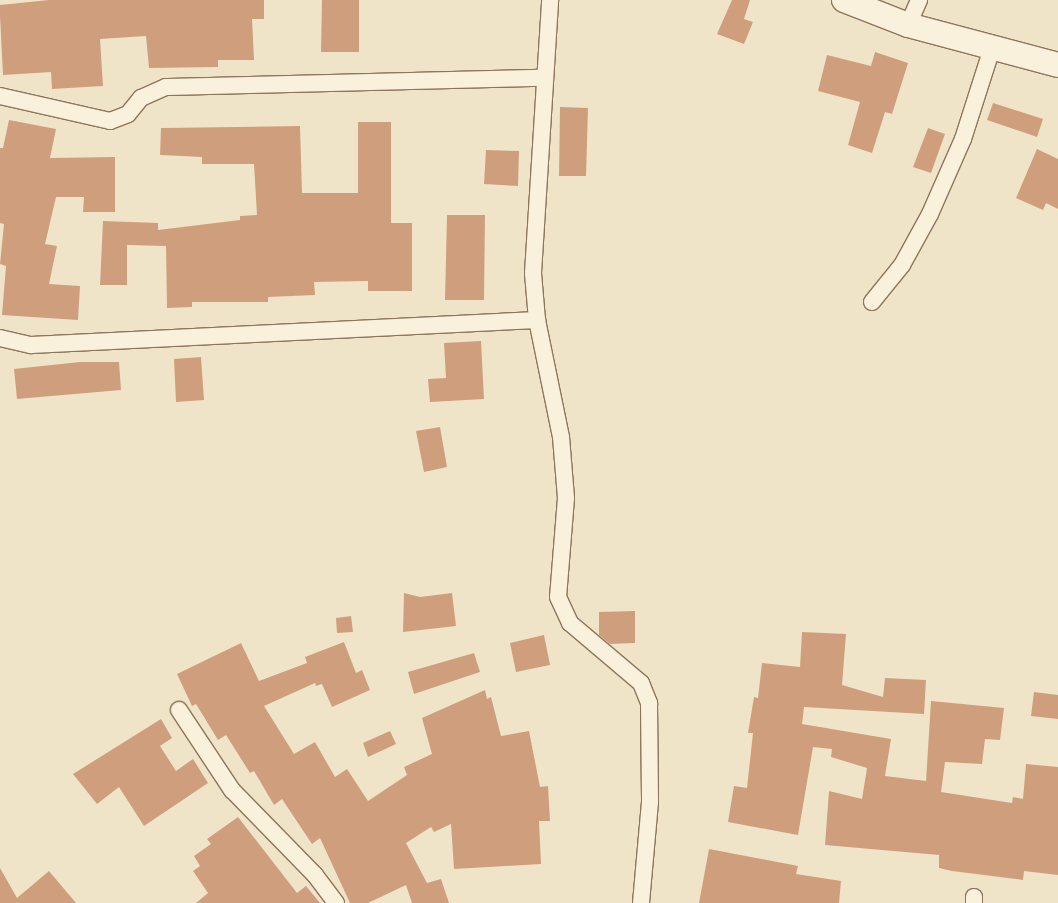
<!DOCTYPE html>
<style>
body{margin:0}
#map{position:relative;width:1058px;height:903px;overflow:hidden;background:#f0e4c8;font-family:"Noto Serif",serif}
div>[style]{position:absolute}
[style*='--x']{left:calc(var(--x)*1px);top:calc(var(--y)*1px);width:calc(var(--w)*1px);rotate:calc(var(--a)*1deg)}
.building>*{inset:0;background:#cf9f7d}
.roads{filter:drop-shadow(1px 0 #8d765c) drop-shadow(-1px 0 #8d765c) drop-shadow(0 1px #8d765c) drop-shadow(0 -1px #8d765c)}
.street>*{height:16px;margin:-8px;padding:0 8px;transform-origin:8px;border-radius:8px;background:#faf1dc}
.secondary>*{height:24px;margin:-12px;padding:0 12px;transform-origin:12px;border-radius:12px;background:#faf1dc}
span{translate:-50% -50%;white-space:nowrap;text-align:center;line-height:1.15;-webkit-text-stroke:4px #f7eed8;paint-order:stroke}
</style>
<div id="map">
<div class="building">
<i style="clip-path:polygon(49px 0,264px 0,264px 19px,252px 19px,254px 60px,218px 60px,218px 67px,149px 68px,146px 36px,100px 39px,103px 86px,52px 89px,51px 72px,3px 75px,0 16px,0 5px)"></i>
<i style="clip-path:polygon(322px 0,359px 0,359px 52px,321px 52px)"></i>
<i style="clip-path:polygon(732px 0,750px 0,744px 19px,753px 22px,744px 44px,717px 34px)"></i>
<i style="clip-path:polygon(875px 52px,908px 63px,892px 114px,885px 112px,872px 153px,848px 145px,860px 102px,818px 91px,827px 55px,871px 66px)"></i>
<i style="clip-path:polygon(993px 103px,1043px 119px,1037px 137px,987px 120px)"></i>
<i style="clip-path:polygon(560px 107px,588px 108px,586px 176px,559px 176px)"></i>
<i style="clip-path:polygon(9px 120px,56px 129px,50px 158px,115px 157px,115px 212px,83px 212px,84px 197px,56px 197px,45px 244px,57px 246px,49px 284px,80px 286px,78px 320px,2px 315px,6px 266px,0 264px,4px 224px,0 223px,0 148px,3px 148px)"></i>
<i style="clip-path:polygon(358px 122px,391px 122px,391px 223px,412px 223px,412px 291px,368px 291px,368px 281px,314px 282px,315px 295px,268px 297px,268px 302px,192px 302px,192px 307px,167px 308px,166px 246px,127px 245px,127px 285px,100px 285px,103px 221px,158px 223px,158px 230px,240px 220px,240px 216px,257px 215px,254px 164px,202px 164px,202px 157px,160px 155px,161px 128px,300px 126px,302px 193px,358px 193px)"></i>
<i style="clip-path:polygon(928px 128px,945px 134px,931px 173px,913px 167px)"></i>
<i style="clip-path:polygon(1037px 149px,1058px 159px,1058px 209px,1046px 203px,1043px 210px,1016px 198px)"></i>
<i style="clip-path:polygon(486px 150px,519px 151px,518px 186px,484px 184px)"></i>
<i style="clip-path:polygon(447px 215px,485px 215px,484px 300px,445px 300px)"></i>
<i style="clip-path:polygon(481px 341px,484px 399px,430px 402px,428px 379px,446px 378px,444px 343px)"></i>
<i style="clip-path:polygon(201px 357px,204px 400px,176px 402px,174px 359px)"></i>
<i style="clip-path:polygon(80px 362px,119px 362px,121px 390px,17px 399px,14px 369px)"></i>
<i style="clip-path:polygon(440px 427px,447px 467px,424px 472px,416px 431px)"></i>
<i style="clip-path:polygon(404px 593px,420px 597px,452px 593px,456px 626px,403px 632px)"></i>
<i style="clip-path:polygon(635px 611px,635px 643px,610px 644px,599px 635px,599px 612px)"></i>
<i style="clip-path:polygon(351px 616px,353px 632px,337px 633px,336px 618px)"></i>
<i style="clip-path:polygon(802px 632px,846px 634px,842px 685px,883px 697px,885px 678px,926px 680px,924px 714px,804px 707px,802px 724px,891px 739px,885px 776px,926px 781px,931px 701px,1004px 708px,1000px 740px,985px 739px,982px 764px,945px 762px,941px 792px,1012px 803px,1013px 797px,1023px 799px,1026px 764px,1058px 767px,1058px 875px,1024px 871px,1023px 880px,952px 871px,939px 868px,939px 855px,825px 845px,829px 791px,862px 799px,867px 768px,831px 757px,832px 749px,813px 747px,798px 835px,728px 822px,734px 786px,747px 788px,753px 733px,748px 733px,754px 697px,758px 698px,762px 663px,800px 667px)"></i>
<i style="clip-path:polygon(544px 635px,550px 665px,516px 672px,510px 643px)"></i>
<i style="clip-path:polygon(344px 642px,356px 673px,362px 670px,370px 690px,332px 707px,322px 684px,316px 686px,315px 683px,264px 706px,294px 754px,315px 742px,335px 777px,347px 769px,368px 801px,407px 775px,404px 767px,432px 754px,422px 718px,485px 690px,487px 699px,491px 697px,501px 736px,529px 731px,540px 787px,548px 786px,550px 821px,539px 821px,541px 864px,454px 869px,451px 824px,434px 832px,431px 827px,406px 843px,427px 883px,441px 879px,449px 903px,412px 903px,406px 885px,368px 903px,350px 903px,320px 838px,312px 844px,282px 799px,274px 805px,254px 771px,250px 773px,226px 735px,218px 740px,196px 704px,192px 706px,177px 674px,241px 643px,259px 681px,307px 663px,305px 657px)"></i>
<i style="clip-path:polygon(474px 653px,480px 672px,414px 694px,408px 672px)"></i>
<i style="clip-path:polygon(1034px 692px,1058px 695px,1058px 719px,1031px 716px)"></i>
<i style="clip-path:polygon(161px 719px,172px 738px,160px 746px,176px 771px,193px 759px,208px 783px,144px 826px,119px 787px,97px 804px,73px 774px)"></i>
<i style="clip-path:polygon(390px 731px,396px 744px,368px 757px,363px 743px)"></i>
<i style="clip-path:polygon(238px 817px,297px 893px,306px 886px,320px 903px,196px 903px,208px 893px,193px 871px,200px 866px,194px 856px,211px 844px,207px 839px)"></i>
<i style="clip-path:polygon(709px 849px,798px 866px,796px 874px,841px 881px,839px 903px,699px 903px)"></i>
<i style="clip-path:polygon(0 868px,17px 898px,49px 871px,76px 903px,0 903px)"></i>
</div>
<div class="roads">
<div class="street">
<i style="--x:908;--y:25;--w:27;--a:-66"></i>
<i style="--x:0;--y:96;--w:113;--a:12.8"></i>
<i style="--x:110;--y:121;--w:19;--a:-21"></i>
<i style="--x:128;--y:114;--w:21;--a:-51"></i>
<i style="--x:141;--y:98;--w:27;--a:-24"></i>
<i style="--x:166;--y:87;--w:378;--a:-1.4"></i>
<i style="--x:872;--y:302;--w:48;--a:-51"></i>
<i style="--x:902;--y:265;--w:58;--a:-61.2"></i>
<i style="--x:930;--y:214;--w:82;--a:-66.3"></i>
<i style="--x:963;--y:139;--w:96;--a:-72.3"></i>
<i style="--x:537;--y:320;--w:119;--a:78.4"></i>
<i style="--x:561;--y:437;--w:61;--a:85.3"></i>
<i style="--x:566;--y:498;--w:99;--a:94.6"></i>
<i style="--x:558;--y:597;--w:29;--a:65"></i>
<i style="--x:570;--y:623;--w:93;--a:40.2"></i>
<i style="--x:641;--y:683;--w:22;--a:68"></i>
<i style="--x:649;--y:703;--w:99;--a:89.4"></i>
<i style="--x:650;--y:802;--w:101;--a:95.1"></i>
<i style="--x:0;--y:338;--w:32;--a:13"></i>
<i style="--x:31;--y:345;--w:507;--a:-2.83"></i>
<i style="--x:537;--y:320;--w:47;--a:-94.9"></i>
<i style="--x:533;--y:273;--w:274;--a:-86.4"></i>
<i style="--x:179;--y:710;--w:96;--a:56.5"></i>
<i style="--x:232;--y:790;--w:119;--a:45.7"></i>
<i style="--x:315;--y:875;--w:35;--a:53"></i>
<i style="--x:974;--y:903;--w:6;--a:-90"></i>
</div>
<div class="secondary">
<i style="--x:844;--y:0;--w:69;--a:21.3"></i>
<i style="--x:908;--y:25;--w:155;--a:14.9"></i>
</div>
</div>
</div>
